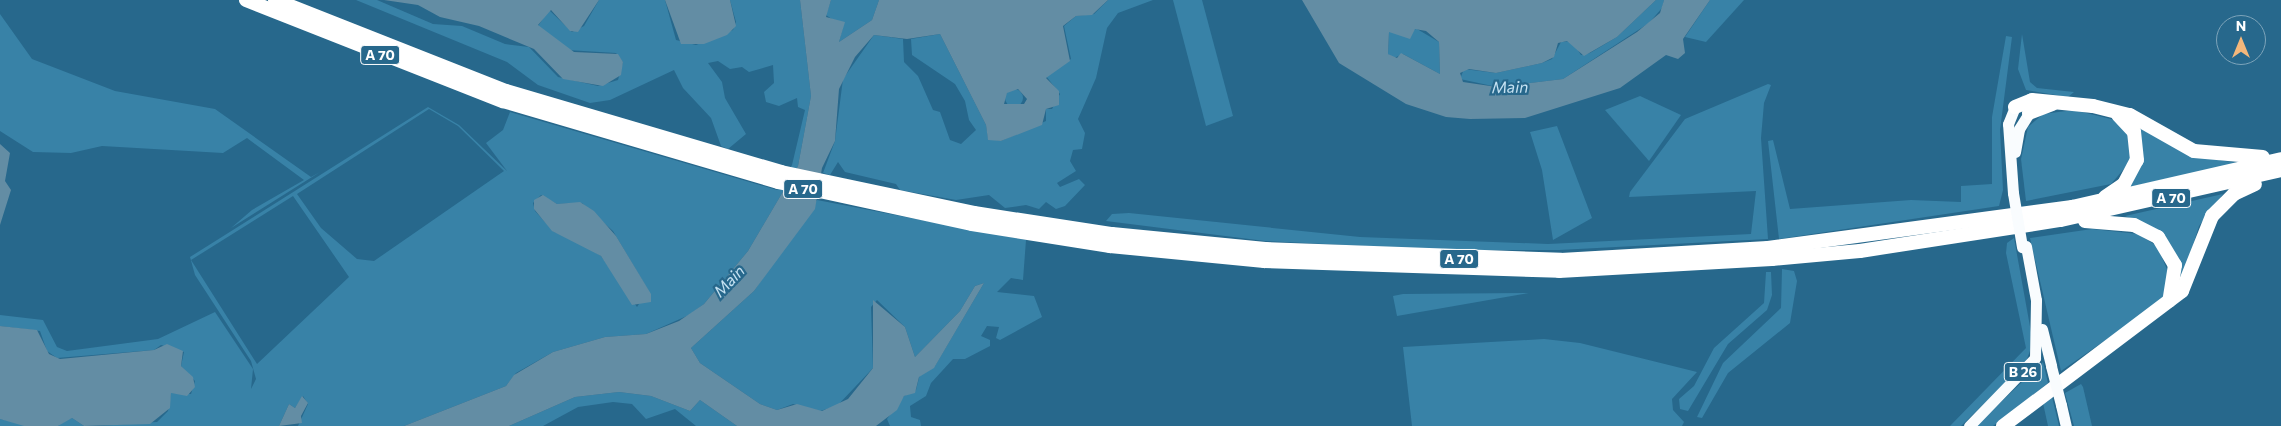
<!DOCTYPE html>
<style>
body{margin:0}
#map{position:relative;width:2281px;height:426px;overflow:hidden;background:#27688c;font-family:Commissioner,sans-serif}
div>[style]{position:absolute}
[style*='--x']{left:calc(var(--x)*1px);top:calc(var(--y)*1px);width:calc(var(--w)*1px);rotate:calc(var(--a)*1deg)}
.green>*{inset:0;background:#3882a7}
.round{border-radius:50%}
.water>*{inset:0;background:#638da4}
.major>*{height:11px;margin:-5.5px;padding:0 5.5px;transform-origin:5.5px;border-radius:5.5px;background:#f9fcfe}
.highway>*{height:14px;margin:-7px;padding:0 7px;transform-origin:7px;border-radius:7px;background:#fff}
.major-bridge>*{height:11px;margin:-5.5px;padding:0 5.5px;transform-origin:5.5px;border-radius:5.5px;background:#f9fcfe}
span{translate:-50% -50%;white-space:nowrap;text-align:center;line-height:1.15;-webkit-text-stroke:4.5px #27688c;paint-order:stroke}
.shield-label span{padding:1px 4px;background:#27688c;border:1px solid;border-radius:4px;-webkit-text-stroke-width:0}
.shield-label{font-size:14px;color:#fff;font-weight:700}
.water-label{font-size:16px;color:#c5e2f2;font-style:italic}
.north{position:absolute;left:2216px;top:15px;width:50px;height:50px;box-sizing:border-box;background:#27688c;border:1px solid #7da4ba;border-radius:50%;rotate:0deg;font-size:14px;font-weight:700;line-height:20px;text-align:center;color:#fff}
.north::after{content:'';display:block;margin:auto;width:18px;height:22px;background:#f3b77b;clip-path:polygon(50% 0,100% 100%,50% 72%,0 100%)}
</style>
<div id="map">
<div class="green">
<i style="clip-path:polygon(evenodd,356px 0,377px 0,433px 24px,462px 26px,505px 44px,529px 47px,558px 77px,598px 86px,618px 80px,623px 62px,616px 53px,567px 50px,538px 26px,549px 10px,572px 32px,584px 26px,599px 0,665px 0,676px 40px,696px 45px,733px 30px,736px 22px,730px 0,800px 0,811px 96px,798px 166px,748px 251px,704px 304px,689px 315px,646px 334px,605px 337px,553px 352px,516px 373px,506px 386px,404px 426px,298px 426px,308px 404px,303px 396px,295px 408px,289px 404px,279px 426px,99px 426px,157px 422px,168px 411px,171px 393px,191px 394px,195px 381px,181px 366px,184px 352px,161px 345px,154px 350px,57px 358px,47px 351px,40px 331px,0 326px,0 315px,43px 320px,57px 347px,67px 351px,158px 339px,215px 312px,253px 369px,251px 389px,256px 379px,251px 361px,195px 275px,190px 257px,428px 107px,459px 125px,507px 171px,486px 143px,503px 130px,510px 112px,777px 190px,792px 165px,805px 110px,798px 107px,797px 98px,779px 106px,766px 102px,764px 92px,774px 83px,773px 65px,749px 72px,742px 67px,730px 69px,718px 61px,708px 63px,722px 82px,725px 98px,746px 134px,728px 149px,721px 146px,711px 118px,683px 88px,674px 70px,610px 100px,590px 103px,538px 85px,507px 62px,356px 0,429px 109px,458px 126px,504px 171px,374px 261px,357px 259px,321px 228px,297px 194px,429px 109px,356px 0,541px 195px,557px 204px,582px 203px,613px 231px,648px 290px,637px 307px,601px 256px,570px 236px,554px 232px,535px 211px,533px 203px,541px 195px,356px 0,293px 196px,349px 277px,257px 364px,191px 260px,293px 196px)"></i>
<i style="clip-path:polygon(831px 0,879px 0,872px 20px,839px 42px,843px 27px,826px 15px)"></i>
<i style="clip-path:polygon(1108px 0,1153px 0,1118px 13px,1107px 28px,1096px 78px,1078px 119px,1085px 133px,1082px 149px,1073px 150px,1070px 161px,1076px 171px,1057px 183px,1060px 187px,1079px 179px,1085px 185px,1065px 206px,1056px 209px,1046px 202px,1039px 209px,1026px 205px,1005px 208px,989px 195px,956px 200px,900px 190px,896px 184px,845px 172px,838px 162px,830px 175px,823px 173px,835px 141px,843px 79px,874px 35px,903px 39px,904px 62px,918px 76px,933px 110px,940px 112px,950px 140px,961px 144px,976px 130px,969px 120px,965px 101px,955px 84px,912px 55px,911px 39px,940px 34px,986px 125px,988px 138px,1001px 141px,1046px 121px,1046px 109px,1052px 109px,1060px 94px,1046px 76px,1071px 59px,1064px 26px,1076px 16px,1094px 14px)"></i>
<i style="clip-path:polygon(1173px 0,1202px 0,1233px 116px,1206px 126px)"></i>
<i style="clip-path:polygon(1656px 0,1664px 0,1662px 8px,1649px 23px,1563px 79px,1497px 87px,1460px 79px,1464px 69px,1496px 73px,1542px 63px,1552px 59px,1561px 42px,1572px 41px,1581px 55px,1590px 53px,1617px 37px)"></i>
<i style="clip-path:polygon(1710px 0,1744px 0,1706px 42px,1685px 37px)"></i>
<i style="clip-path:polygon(0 14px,32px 59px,115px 91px,215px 109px,311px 177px,320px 172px,231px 228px,252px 210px,304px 180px,247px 138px,223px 153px,102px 146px,71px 153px,33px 152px,0 131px)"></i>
<i style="clip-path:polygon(1417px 29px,1439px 42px,1440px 74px,1403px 54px,1394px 58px,1388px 54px,1389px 32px)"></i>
<i style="clip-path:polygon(2022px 34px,2030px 82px,2037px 88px,2074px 92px,2068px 97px,2026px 90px,2018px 69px)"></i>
<i style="clip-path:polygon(2006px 36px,2012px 37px,2000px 130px,2003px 190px,1999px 206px,1779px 239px,1768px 141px,1773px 140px,1790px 209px,1911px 200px,1961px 202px,1961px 186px,1992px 184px,1992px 117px)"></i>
<i style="clip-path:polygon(1768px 84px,1771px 85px,1764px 103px,1761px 138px,1768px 239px,1559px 250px,1447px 250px,1265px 241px,1106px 221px,1112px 214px,1129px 213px,1360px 237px,1548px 244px,1751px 234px,1756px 191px,1629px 197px,1630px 192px,1685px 119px)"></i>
<i class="round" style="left:1005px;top:89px;width:18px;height:18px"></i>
<i style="clip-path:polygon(1640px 96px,1681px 115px,1649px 161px,1605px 110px)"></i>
<i style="clip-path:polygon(2074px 110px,2119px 121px,2127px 131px,2132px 152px,2129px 163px,2111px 184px,2026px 201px,2021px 159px,2028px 127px,2043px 114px)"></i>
<i style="clip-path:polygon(2133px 125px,2199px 157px,2238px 163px,2125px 188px,2130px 182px)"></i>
<i style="clip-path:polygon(1557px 126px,1592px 218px,1553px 240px,1542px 170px,1530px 132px)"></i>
<i style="clip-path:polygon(2223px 194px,2199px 226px,2181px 283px,2180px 261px,2163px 233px,2125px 216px)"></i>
<i style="clip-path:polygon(817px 200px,1026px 240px,1023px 280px,1011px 278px,997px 292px,1034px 296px,1042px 317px,1000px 340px,996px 338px,999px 327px,987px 326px,981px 336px,990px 340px,990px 346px,965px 359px,953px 359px,931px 383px,926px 396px,910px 406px,911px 417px,920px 420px,921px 426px,890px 426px,887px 419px,904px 396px,916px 390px,920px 374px,935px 366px,984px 283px,975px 286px,960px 311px,915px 357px,905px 327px,877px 300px,871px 307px,873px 368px,837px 406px,820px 411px,793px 404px,777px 410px,760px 404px,700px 363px,691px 348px,754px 291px)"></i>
<i style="clip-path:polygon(2092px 229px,2138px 234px,2157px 246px,2169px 274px,2167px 290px,2159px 303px,2061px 371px,2030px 238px)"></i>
<i style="clip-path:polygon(2014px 238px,2031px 332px,2030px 351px,2025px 364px,1961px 426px,1950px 426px,2026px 348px,2006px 253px,2007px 243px)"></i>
<i style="clip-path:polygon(1782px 269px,1794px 271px,1797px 281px,1790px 323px,1728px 373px,1702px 418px,1697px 417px,1723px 363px,1781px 308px)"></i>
<i style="clip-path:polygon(1766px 272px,1771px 272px,1772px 295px,1767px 310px,1728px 344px,1688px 411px,1680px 409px,1679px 399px,1694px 386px,1714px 348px,1764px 303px)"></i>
<i style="clip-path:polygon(1529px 293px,1397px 316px,1393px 296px,1403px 294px)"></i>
<i style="clip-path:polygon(1544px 339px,1580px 343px,1697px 372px,1672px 399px,1673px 410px,1684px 422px,1682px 426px,1412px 426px,1403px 347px)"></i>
<i style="clip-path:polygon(2043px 362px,2048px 383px,1993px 426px,1976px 426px)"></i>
<i style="clip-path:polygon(2081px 384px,2083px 387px,2092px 426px,2074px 426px,2065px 393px)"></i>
<i style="clip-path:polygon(619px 392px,651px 396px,690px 411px,700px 400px,737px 426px,696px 426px,675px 409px,646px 419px,632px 404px,613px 402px,578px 407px,543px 426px,509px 426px,575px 397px)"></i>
<i style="clip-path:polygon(2052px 397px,2059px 426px,2048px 426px,2043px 403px)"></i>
<i style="clip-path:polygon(72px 418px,84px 426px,58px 426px,65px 420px)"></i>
<i style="clip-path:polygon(0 419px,27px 425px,53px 426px,0 426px)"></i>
</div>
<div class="water">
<i style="clip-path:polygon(384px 0,599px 0,578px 32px,570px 31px,551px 10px,538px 25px,574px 52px,618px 54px,623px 62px,621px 75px,603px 86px,563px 79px,534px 49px,479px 26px,440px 17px,418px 5px)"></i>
<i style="clip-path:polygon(665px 0,730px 0,736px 26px,727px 35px,704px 44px,681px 44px)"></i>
<i style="clip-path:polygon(evenodd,800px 0,831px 0,826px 17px,845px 22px,839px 42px,872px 20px,879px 0,1108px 0,1092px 15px,1076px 16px,1063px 26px,1070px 61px,1046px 78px,1059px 91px,1059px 105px,1046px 109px,1042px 125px,1001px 141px,988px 140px,986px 125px,940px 34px,907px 39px,874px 35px,855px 57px,839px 89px,835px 141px,822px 168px,815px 209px,754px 291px,691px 348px,700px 363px,760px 404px,777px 410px,797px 404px,822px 411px,848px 399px,873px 368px,873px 300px,905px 327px,915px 357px,960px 311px,975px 286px,984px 283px,934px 368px,919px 377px,915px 393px,904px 396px,897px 410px,876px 426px,737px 426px,700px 400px,690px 411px,651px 396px,619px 392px,575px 397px,509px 426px,404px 426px,506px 386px,514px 375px,553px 352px,605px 337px,646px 334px,679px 321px,704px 304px,748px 251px,798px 166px,811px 96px,800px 0,1018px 89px,1027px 99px,1024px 104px,1004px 104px,1007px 93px,1018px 89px)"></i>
<i style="clip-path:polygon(evenodd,1302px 0,1656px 0,1617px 37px,1584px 56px,1567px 41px,1558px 43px,1554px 57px,1542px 63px,1496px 73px,1469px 69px,1460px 73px,1463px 82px,1497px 87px,1563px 79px,1637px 32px,1660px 13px,1664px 0,1710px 0,1683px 39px,1685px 53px,1678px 59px,1666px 55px,1620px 88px,1525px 118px,1470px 119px,1446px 117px,1406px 104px,1339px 63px,1302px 0,1415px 29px,1426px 31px,1439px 42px,1440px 74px,1401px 53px,1397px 58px,1388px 54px,1389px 32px,1410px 39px,1415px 29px)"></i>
<i style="clip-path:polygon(0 144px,10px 153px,5px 181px,11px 190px,0 225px)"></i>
<i style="clip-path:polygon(543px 195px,557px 204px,580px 202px,594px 211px,616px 236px,651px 294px,651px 302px,632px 305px,601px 256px,552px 231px,534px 209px,534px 200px)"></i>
<i style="clip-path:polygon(0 326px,37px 330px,49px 354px,60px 359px,154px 350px,167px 344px,183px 351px,181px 366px,193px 377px,195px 387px,187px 396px,171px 393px,170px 408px,150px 424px,84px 426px,72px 418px,58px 426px,24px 426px,0 419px)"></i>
<i style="clip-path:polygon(302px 396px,308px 403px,301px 416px,302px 423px,279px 426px,289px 404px,295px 408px)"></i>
</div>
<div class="major">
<i style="--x:2015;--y:152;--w:23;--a:-80"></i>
<i style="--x:2019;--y:129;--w:19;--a:-58"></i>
<i style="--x:2013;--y:193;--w:69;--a:-94.1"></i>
<i style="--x:2008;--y:124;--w:18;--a:-68"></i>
<i style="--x:2042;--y:329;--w:38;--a:76"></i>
<i style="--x:2061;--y:405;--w:22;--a:77"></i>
<i style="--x:1969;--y:426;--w:95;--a:-45.9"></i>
<i style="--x:2035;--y:358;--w:58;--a:-89"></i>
<i style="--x:2036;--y:300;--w:55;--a:-100.5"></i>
</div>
<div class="highway">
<i style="--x:246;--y:0;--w:276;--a:21.5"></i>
<i style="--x:503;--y:101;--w:287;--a:16.4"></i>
<i style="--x:778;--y:182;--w:198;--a:12.2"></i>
<i style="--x:972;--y:224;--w:140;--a:9.1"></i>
<i style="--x:1110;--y:246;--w:155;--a:5.6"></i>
<i style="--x:1264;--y:261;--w:295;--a:1.9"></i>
<i style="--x:1559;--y:271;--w:213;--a:-3.2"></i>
<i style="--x:1772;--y:259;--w:88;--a:-5.2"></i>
<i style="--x:1860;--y:251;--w:203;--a:-8.8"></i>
<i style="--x:2061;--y:220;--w:226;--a:-12.8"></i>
<i style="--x:275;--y:0;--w:248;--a:21.5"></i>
<i style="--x:506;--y:91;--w:287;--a:16.4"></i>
<i style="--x:781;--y:172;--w:197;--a:12"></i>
<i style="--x:974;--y:213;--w:140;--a:8.7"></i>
<i style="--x:1112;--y:234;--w:154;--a:5.6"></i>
<i style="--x:1265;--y:249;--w:296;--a:2.1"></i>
<i style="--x:1561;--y:260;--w:207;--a:-3.3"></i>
<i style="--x:1768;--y:248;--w:307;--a:-7.7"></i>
<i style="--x:2072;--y:207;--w:214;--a:-12.9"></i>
<i style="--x:2015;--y:107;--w:18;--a:-22"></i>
<i style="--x:2032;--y:100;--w:61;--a:5.6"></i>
<i style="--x:2093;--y:106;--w:38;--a:14"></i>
<i style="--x:2130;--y:115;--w:73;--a:29.4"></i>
<i style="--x:2194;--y:151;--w:69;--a:5"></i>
<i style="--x:2029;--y:113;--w:25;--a:-21"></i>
<i style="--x:2105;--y:197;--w:23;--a:-34"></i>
<i style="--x:2124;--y:184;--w:27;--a:-62"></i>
<i style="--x:2137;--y:160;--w:28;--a:-96"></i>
<i style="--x:2134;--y:132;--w:23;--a:-133"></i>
<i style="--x:2085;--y:221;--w:49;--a:4.7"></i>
<i style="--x:2134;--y:225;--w:27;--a:27"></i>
<i style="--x:2158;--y:237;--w:33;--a:59"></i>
<i style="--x:2175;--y:265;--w:36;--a:99"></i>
<i style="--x:2003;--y:426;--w:224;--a:-37"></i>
<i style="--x:2182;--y:291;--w:81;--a:-68.2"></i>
<i style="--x:2212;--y:216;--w:31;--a:-45"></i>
<i style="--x:2234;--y:194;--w:23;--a:-25"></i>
</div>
<div class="major-bridge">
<i style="--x:2013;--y:193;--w:55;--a:80.5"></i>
<i style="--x:2051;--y:366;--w:40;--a:75.6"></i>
</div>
<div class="shield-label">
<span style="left:380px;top:55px">A 70</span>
<span style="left:803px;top:189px">A 70</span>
<span style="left:2171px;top:198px">A 70</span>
<span style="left:1459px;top:259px">A 70</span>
<span style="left:2023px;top:372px">B 26</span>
</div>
<div class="water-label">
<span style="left:1510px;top:87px;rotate:-1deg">Main</span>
<span style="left:729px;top:281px;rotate:-46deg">Main</span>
</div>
<div class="north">N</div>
</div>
